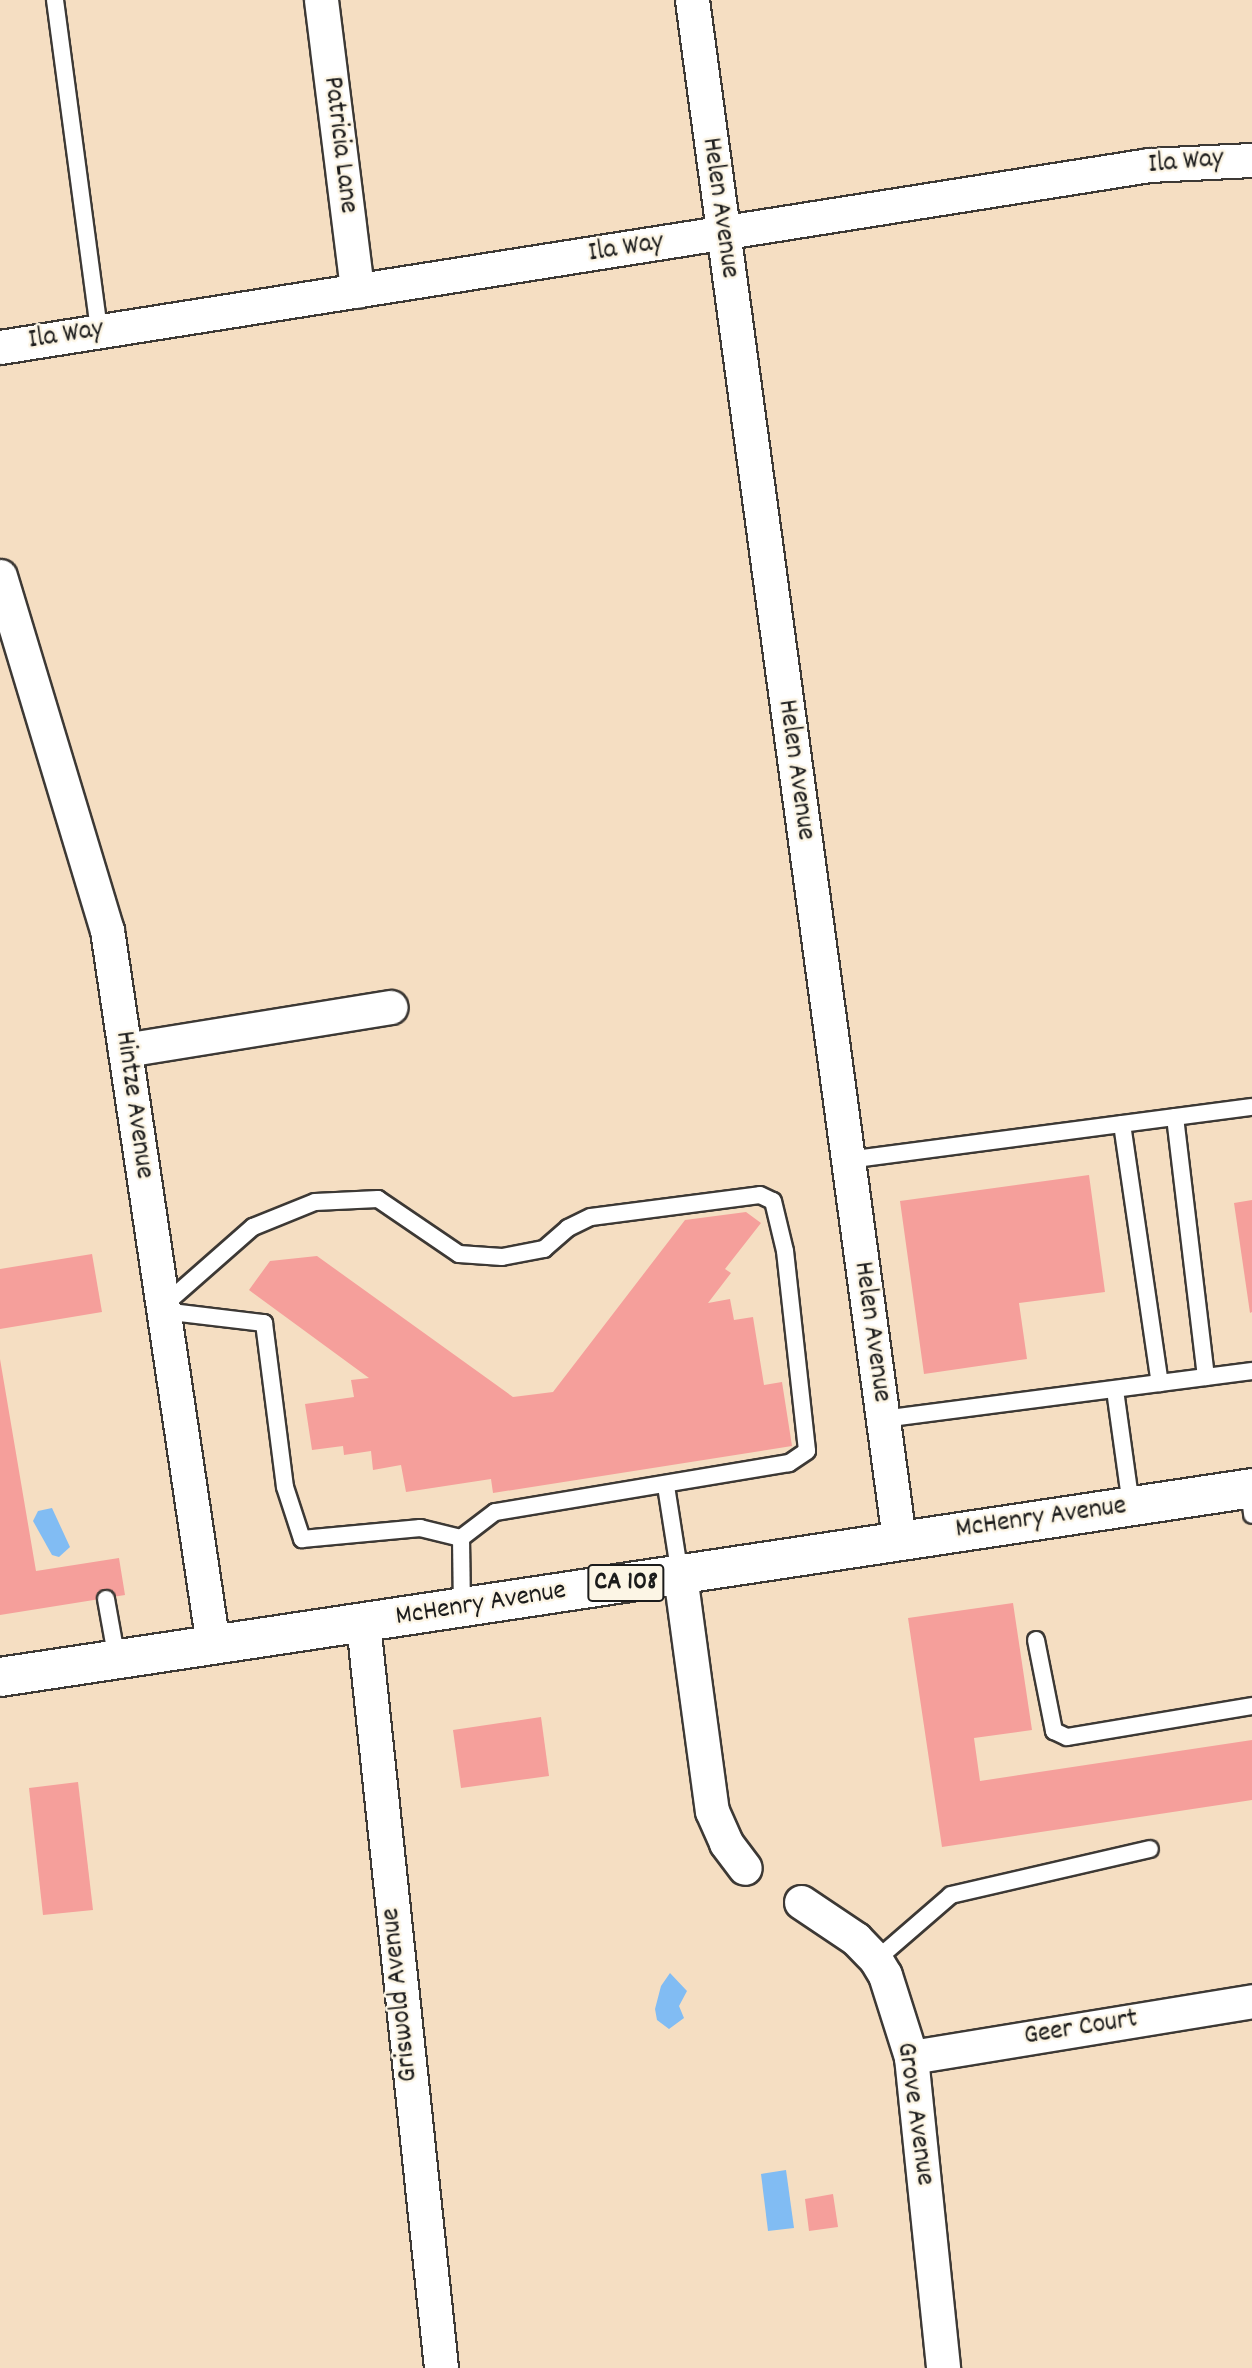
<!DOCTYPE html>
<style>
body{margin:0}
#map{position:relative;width:1252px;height:2368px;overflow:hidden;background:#f5dec2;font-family:Dekko,sans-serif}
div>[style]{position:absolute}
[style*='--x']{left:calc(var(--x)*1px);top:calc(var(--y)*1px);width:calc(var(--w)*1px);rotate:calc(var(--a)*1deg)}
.water>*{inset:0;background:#81bcf3}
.building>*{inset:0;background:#f59f9b}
.roads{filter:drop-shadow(2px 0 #3d3935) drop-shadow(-2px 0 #3d3935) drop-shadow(0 2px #3d3935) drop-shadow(0 -2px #3d3935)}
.service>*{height:16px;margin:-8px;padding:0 8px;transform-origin:8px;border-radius:8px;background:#fff}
.minor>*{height:33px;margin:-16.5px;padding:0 16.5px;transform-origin:16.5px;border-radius:16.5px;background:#fff}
.primary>*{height:38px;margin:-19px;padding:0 19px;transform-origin:19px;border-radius:19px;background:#fff}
span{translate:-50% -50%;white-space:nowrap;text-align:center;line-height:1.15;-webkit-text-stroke:5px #fcf5e5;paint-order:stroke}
.shield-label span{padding:2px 5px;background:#fcf5e5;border:2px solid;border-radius:5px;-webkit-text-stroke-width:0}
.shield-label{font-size:26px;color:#1c1c1c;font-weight:700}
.street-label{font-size:28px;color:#1c1c1c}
</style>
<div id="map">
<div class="water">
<i style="clip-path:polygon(52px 1508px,70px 1547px,59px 1557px,52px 1555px,33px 1521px,38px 1511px)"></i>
<i style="clip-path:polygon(670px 1973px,687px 1991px,679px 2006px,684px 2018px,669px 2029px,657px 2020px,655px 2009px,661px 1986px)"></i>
<i style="clip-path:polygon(786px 2170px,794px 2228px,768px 2231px,761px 2174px)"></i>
</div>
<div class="building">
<i style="clip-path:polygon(1089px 1175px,1105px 1292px,1019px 1303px,1027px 1359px,924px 1374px,900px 1201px)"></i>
<i style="clip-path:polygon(1252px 1200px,1252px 1312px,1250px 1313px,1234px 1203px)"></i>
<i style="clip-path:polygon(746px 1212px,761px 1223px,725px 1269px,731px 1273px,708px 1303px,730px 1299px,734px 1320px,753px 1317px,764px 1385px,782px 1382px,792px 1446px,493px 1493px,491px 1479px,406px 1492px,401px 1465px,373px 1470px,371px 1451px,344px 1455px,343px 1446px,312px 1450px,305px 1404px,354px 1397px,351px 1380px,369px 1378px,249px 1290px,270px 1261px,317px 1256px,513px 1397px,553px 1392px,685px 1220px)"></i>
<i style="clip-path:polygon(92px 1254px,102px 1312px,0 1329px,0 1269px)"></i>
<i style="clip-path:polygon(0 1359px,36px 1571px,119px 1558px,125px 1595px,0 1615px)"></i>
<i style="clip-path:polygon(1013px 1603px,1032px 1730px,974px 1738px,980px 1781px,1252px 1740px,1252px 1800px,942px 1847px,908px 1618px)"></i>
<i style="clip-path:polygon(541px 1717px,549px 1776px,461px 1788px,453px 1730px)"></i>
<i style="clip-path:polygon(78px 1782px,93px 1910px,43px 1915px,29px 1788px)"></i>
<i style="clip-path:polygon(833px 2194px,838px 2227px,809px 2231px,805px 2199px)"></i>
</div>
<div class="roads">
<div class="service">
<i style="--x:55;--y:0;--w:334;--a:82.4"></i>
<i style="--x:1175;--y:1117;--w:262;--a:83.2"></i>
<i style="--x:1122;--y:1124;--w:262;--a:81.7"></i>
<i style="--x:848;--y:1160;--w:407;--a:-7.5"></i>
<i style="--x:163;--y:1306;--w:120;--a:-41.3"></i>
<i style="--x:253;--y:1227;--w:67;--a:-22"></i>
<i style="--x:315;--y:1202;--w:63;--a:-2.7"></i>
<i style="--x:378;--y:1199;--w:98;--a:34.2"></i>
<i style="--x:459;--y:1254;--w:43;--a:4"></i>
<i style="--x:502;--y:1257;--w:43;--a:-10.8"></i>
<i style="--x:544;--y:1249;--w:32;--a:-41"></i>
<i style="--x:568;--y:1228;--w:25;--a:-26"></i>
<i style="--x:591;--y:1217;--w:170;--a:-7.4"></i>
<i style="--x:760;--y:1195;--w:14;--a:25"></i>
<i style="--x:773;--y:1201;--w:51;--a:76.5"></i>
<i style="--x:785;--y:1251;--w:201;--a:83.7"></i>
<i style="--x:807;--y:1451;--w:22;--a:146"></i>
<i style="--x:789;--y:1463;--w:298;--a:170.5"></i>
<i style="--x:495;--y:1512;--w:43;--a:142.6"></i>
<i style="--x:461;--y:1538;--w:69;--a:89.2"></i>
<i style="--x:163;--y:1311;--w:102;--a:6.8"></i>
<i style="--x:264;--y:1323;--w:165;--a:82.7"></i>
<i style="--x:285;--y:1487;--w:55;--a:71.9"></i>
<i style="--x:302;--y:1539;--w:119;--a:-5.3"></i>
<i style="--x:420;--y:1528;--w:42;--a:13.7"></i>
<i style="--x:1115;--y:1390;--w:117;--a:82.1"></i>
<i style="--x:883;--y:1419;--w:372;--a:-7.4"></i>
<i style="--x:666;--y:1486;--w:90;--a:81.1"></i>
<i style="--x:1249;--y:1489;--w:26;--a:83"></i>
<i style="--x:106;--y:1599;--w:62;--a:79.8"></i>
<i style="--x:1036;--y:1640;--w:93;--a:78.8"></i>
<i style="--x:1054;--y:1731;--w:14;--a:25"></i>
<i style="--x:1067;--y:1737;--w:188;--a:-9.5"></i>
<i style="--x:876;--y:1960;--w:99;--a:-40.9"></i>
<i style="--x:951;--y:1895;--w:204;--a:-13"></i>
</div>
<div class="minor">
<i style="--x:321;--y:0;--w:293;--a:82.9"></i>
<i style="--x:692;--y:0;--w:1554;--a:82.34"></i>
<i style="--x:0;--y:347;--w:1163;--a:-9"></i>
<i style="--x:1149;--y:165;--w:103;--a:-2.8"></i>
<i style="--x:0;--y:576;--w:370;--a:73.2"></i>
<i style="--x:107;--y:930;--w:723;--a:81.57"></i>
<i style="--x:125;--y:1050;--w:269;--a:-9.2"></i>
<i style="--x:680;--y:1575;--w:238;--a:82.3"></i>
<i style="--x:712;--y:1811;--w:35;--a:66"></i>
<i style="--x:726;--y:1843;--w:31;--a:53"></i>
<i style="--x:363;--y:1623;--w:749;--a:84.02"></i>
<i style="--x:801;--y:1902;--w:66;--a:33.9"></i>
<i style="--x:856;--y:1939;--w:29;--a:46"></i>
<i style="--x:876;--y:1960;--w:17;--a:59"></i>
<i style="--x:885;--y:1975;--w:86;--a:72.4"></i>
<i style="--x:911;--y:2057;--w:313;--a:84.1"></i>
<i style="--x:911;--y:2057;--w:346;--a:-9.3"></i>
</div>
<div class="primary">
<i style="--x:0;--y:1677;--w:1266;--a:-8.58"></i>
</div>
</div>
<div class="shield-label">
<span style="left:626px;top:1583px">CA 108</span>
</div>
<div class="street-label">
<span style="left:339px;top:145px;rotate:83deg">Patricia Lane</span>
<span style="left:1186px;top:163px;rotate:-5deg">Ila Way</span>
<span style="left:719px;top:208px;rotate:82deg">Helen Avenue</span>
<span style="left:626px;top:249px;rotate:-9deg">Ila Way</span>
<span style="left:66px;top:336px;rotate:-9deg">Ila Way</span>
<span style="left:795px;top:770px;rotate:82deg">Helen Avenue</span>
<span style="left:133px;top:1105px;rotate:82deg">Hintze Avenue</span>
<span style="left:871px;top:1332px;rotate:82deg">Helen Avenue</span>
<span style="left:1041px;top:1519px;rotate:-8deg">McHenry Avenue</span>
<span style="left:481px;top:1605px;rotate:-9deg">McHenry Avenue</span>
<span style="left:401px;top:1995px;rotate:-96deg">Griswold Avenue</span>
<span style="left:1081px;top:2029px;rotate:-9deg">Geer Court</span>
<span style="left:914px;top:2114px;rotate:82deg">Grove Avenue</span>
</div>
</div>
